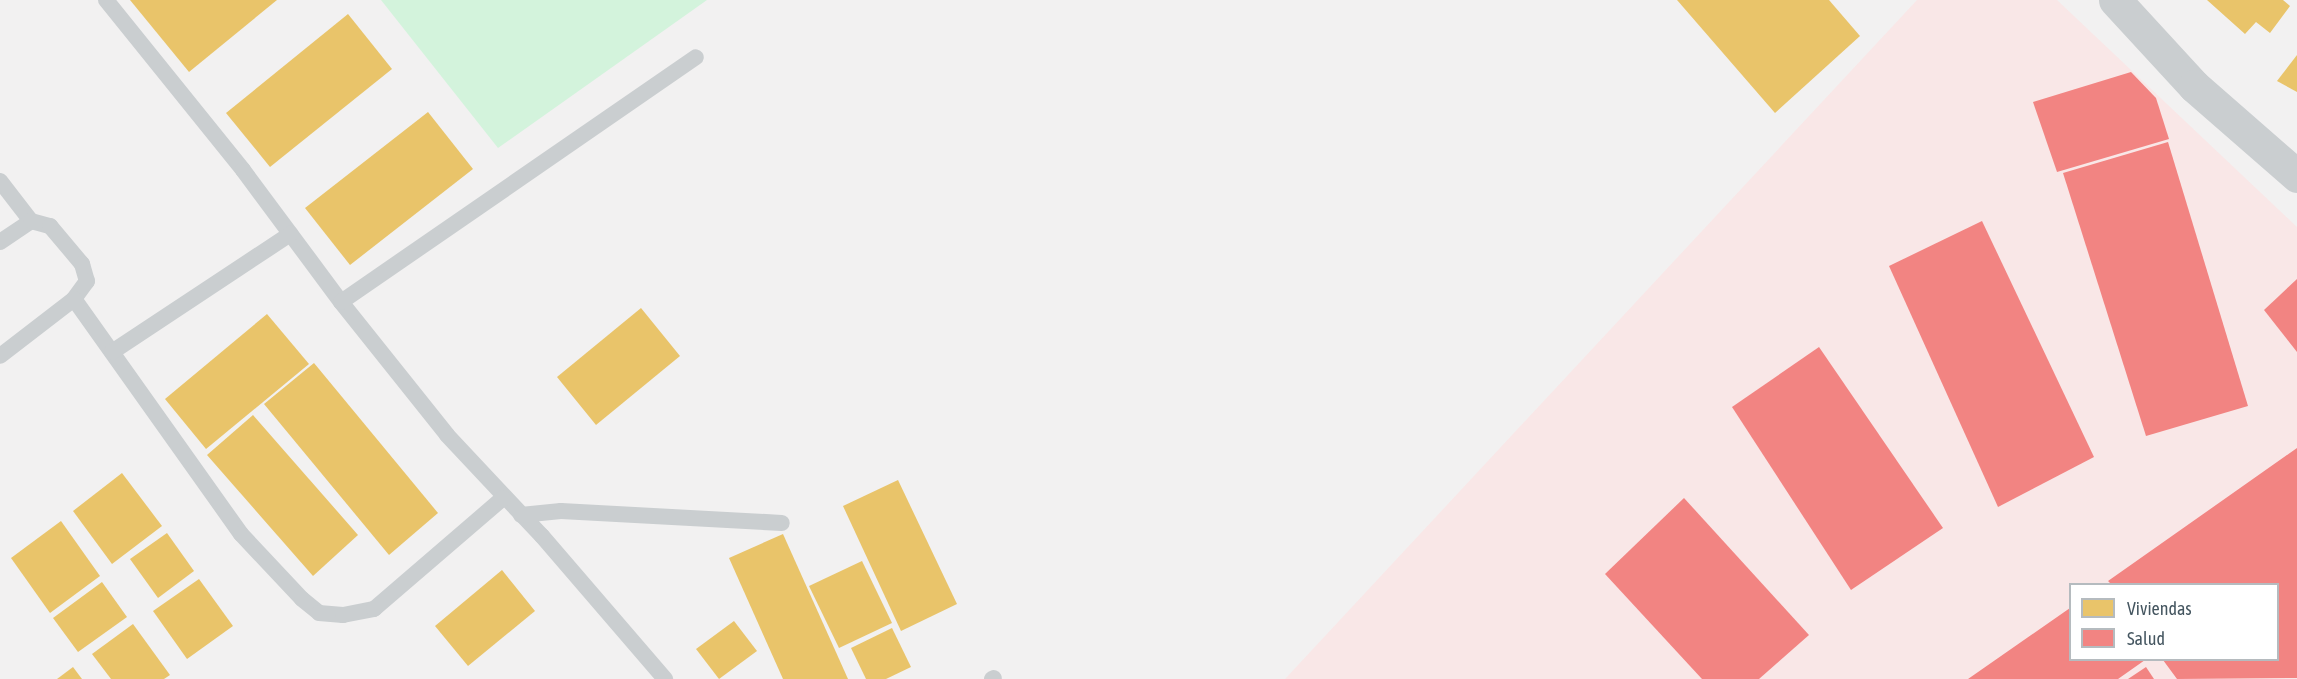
<!DOCTYPE html>
<style>
body{margin:0}
#map{position:relative;width:2297px;height:679px;overflow:hidden;background:#f2f1f1;font-family:"Asap Condensed",sans-serif}
div>[style]{position:absolute}
[style*='--x']{left:calc(var(--x)*1px);top:calc(var(--y)*1px);width:calc(var(--w)*1px);rotate:calc(var(--a)*1deg)}
.medical>*{inset:0;background:#f9e7e7}
.green>*{inset:0;background:#d3f3dc}
.homes>*{inset:0;background:#e9c46a}
.health>*{inset:0;background:#f28482}
.service>*{height:16px;margin:-8px;padding:0 8px;transform-origin:8px;border-radius:8px;background:#caced0}
.tertiary>*{height:33px;margin:-16.5px;padding:0 16.5px;transform-origin:16.5px;border-radius:16.5px;background:#caced0}
span{translate:-50% -50%;white-space:nowrap;text-align:center;line-height:1.15;-webkit-text-stroke:6px #fff;paint-order:stroke}
.legend{position:absolute;left:2069px;top:583px;width:210px;height:78px;box-sizing:border-box;background:#fff;border:2px solid #b5bbbf;margin:0;padding:8px 10px;list-style:none;font-size:18px;color:#455660}
.legend li{display:flex;align-items:center;gap:12px;height:30px}
.legend b{width:30px;border:2px solid #b5bbbf}
</style>
<div id="map">
<div class="medical">
<i style="clip-path:polygon(evenodd,1917px 0,2057px 0,2297px 227px,2297px 679px,1285px 679px,1917px 0,2070px 584px,2278px 584px,2278px 660px,2070px 660px,2070px 584px)"></i>
</div>
<div class="green">
<i style="clip-path:polygon(381px 0,707px 0,498px 148px)"></i>
</div>
<div class="homes">
<i style="clip-path:polygon(130px 0,277px 0,189px 72px)"></i>
<i style="clip-path:polygon(1677px 0,1829px 0,1860px 36px,1775px 113px)"></i>
<i style="clip-path:polygon(2207px 0,2283px 0,2290px 6px,2270px 33px,2256px 22px,2245px 34px)"></i>
<i style="clip-path:polygon(348px 14px,392px 69px,270px 167px,226px 113px)"></i>
<i style="clip-path:polygon(2297px 55px,2297px 92px,2277px 81px)"></i>
<i style="clip-path:polygon(428px 112px,473px 169px,350px 265px,305px 208px)"></i>
<i style="clip-path:polygon(641px 308px,680px 356px,596px 425px,557px 377px)"></i>
<i style="clip-path:polygon(267px 314px,309px 364px,206px 449px,165px 399px)"></i>
<i style="clip-path:polygon(314px 363px,438px 513px,389px 555px,264px 404px)"></i>
<i style="clip-path:polygon(253px 415px,358px 535px,313px 576px,207px 455px)"></i>
<i style="clip-path:polygon(122px 473px,162px 526px,112px 564px,73px 511px)"></i>
<i style="clip-path:polygon(898px 480px,957px 604px,901px 631px,843px 506px)"></i>
<i style="clip-path:polygon(61px 521px,100px 576px,50px 613px,11px 558px)"></i>
<i style="clip-path:polygon(167px 533px,194px 571px,158px 598px,130px 559px)"></i>
<i style="clip-path:polygon(783px 534px,848px 679px,783px 679px,729px 558px)"></i>
<i style="clip-path:polygon(862px 561px,892px 623px,839px 648px,809px 586px)"></i>
<i style="clip-path:polygon(502px 570px,535px 611px,468px 666px,435px 626px)"></i>
<i style="clip-path:polygon(199px 579px,233px 626px,187px 659px,153px 611px)"></i>
<i style="clip-path:polygon(102px 582px,127px 617px,78px 652px,53px 618px)"></i>
<i style="clip-path:polygon(734px 621px,757px 651px,719px 679px,696px 649px)"></i>
<i style="clip-path:polygon(133px 624px,170px 675px,164px 679px,111px 679px,92px 654px)"></i>
<i style="clip-path:polygon(892px 628px,911px 667px,886px 679px,866px 679px,851px 648px)"></i>
<i style="clip-path:polygon(73px 667px,82px 679px,57px 679px)"></i>
</div>
<div class="health">
<i style="clip-path:polygon(2131px 72px,2156px 98px,2169px 139px,2057px 172px,2033px 102px)"></i>
<i style="clip-path:polygon(2168px 142px,2248px 406px,2146px 436px,2063px 173px)"></i>
<i style="clip-path:polygon(1982px 221px,2094px 457px,1998px 507px,1889px 266px)"></i>
<i style="clip-path:polygon(2297px 279px,2297px 352px,2264px 310px)"></i>
<i style="clip-path:polygon(1819px 347px,1943px 528px,1851px 590px,1732px 407px)"></i>
<i style="clip-path:polygon(2297px 448px,2297px 678px,2177px 679px,2163px 660px,2278px 660px,2278px 584px,2111px 584px,2108px 581px)"></i>
<i style="clip-path:polygon(1684px 498px,1809px 635px,1759px 679px,1702px 679px,1605px 574px)"></i>
<i style="clip-path:polygon(2070px 608px,2070px 660px,2145px 660px,2118px 679px,1968px 679px)"></i>
<i style="clip-path:polygon(2146px 667px,2154px 679px,2128px 679px)"></i>
</div>
<div class="service">
<i style="--x:106;--y:0;--w:218;--a:51.1"></i>
<i style="--x:243;--y:170;--w:164;--a:53.4"></i>
<i style="--x:341;--y:302;--w:170;--a:51.4"></i>
<i style="--x:447;--y:435;--w:139;--a:46.8"></i>
<i style="--x:542;--y:536;--w:189;--a:49.3"></i>
<i style="--x:0;--y:181;--w:51;--a:52.2"></i>
<i style="--x:0;--y:242;--w:37;--a:-34"></i>
<i style="--x:31;--y:221;--w:20;--a:15"></i>
<i style="--x:50;--y:226;--w:50;--a:49.9"></i>
<i style="--x:82;--y:264;--w:18;--a:74"></i>
<i style="--x:87;--y:281;--w:22;--a:126"></i>
<i style="--x:74;--y:299;--w:93;--a:142.4"></i>
<i style="--x:74;--y:299;--w:288;--a:54.6"></i>
<i style="--x:241;--y:534;--w:89;--a:46.8"></i>
<i style="--x:302;--y:599;--w:22;--a:39"></i>
<i style="--x:319;--y:613;--w:24;--a:5"></i>
<i style="--x:343;--y:615;--w:32;--a:-11"></i>
<i style="--x:374;--y:609;--w:170;--a:-40.7"></i>
<i style="--x:341;--y:302;--w:431;--a:-34.6"></i>
<i style="--x:112;--y:352;--w:214;--a:-33.5"></i>
<i style="--x:521;--y:515;--w:40;--a:-5.7"></i>
<i style="--x:561;--y:511;--w:221;--a:3.1"></i>
<i style="--x:992;--y:679;--w:2;--a:-27"></i>
</div>
<div class="tertiary">
<i style="--x:2115;--y:0;--w:117;--a:47.4"></i>
<i style="--x:2194;--y:86;--w:137;--a:41.1"></i>
</div>
<ul class="legend">
<li><b style="height:16px;background:#e9c46a"></b>Viviendas</li>
<li><b style="height:16px;background:#f28482"></b>Salud</li>
</ul>
</div>
